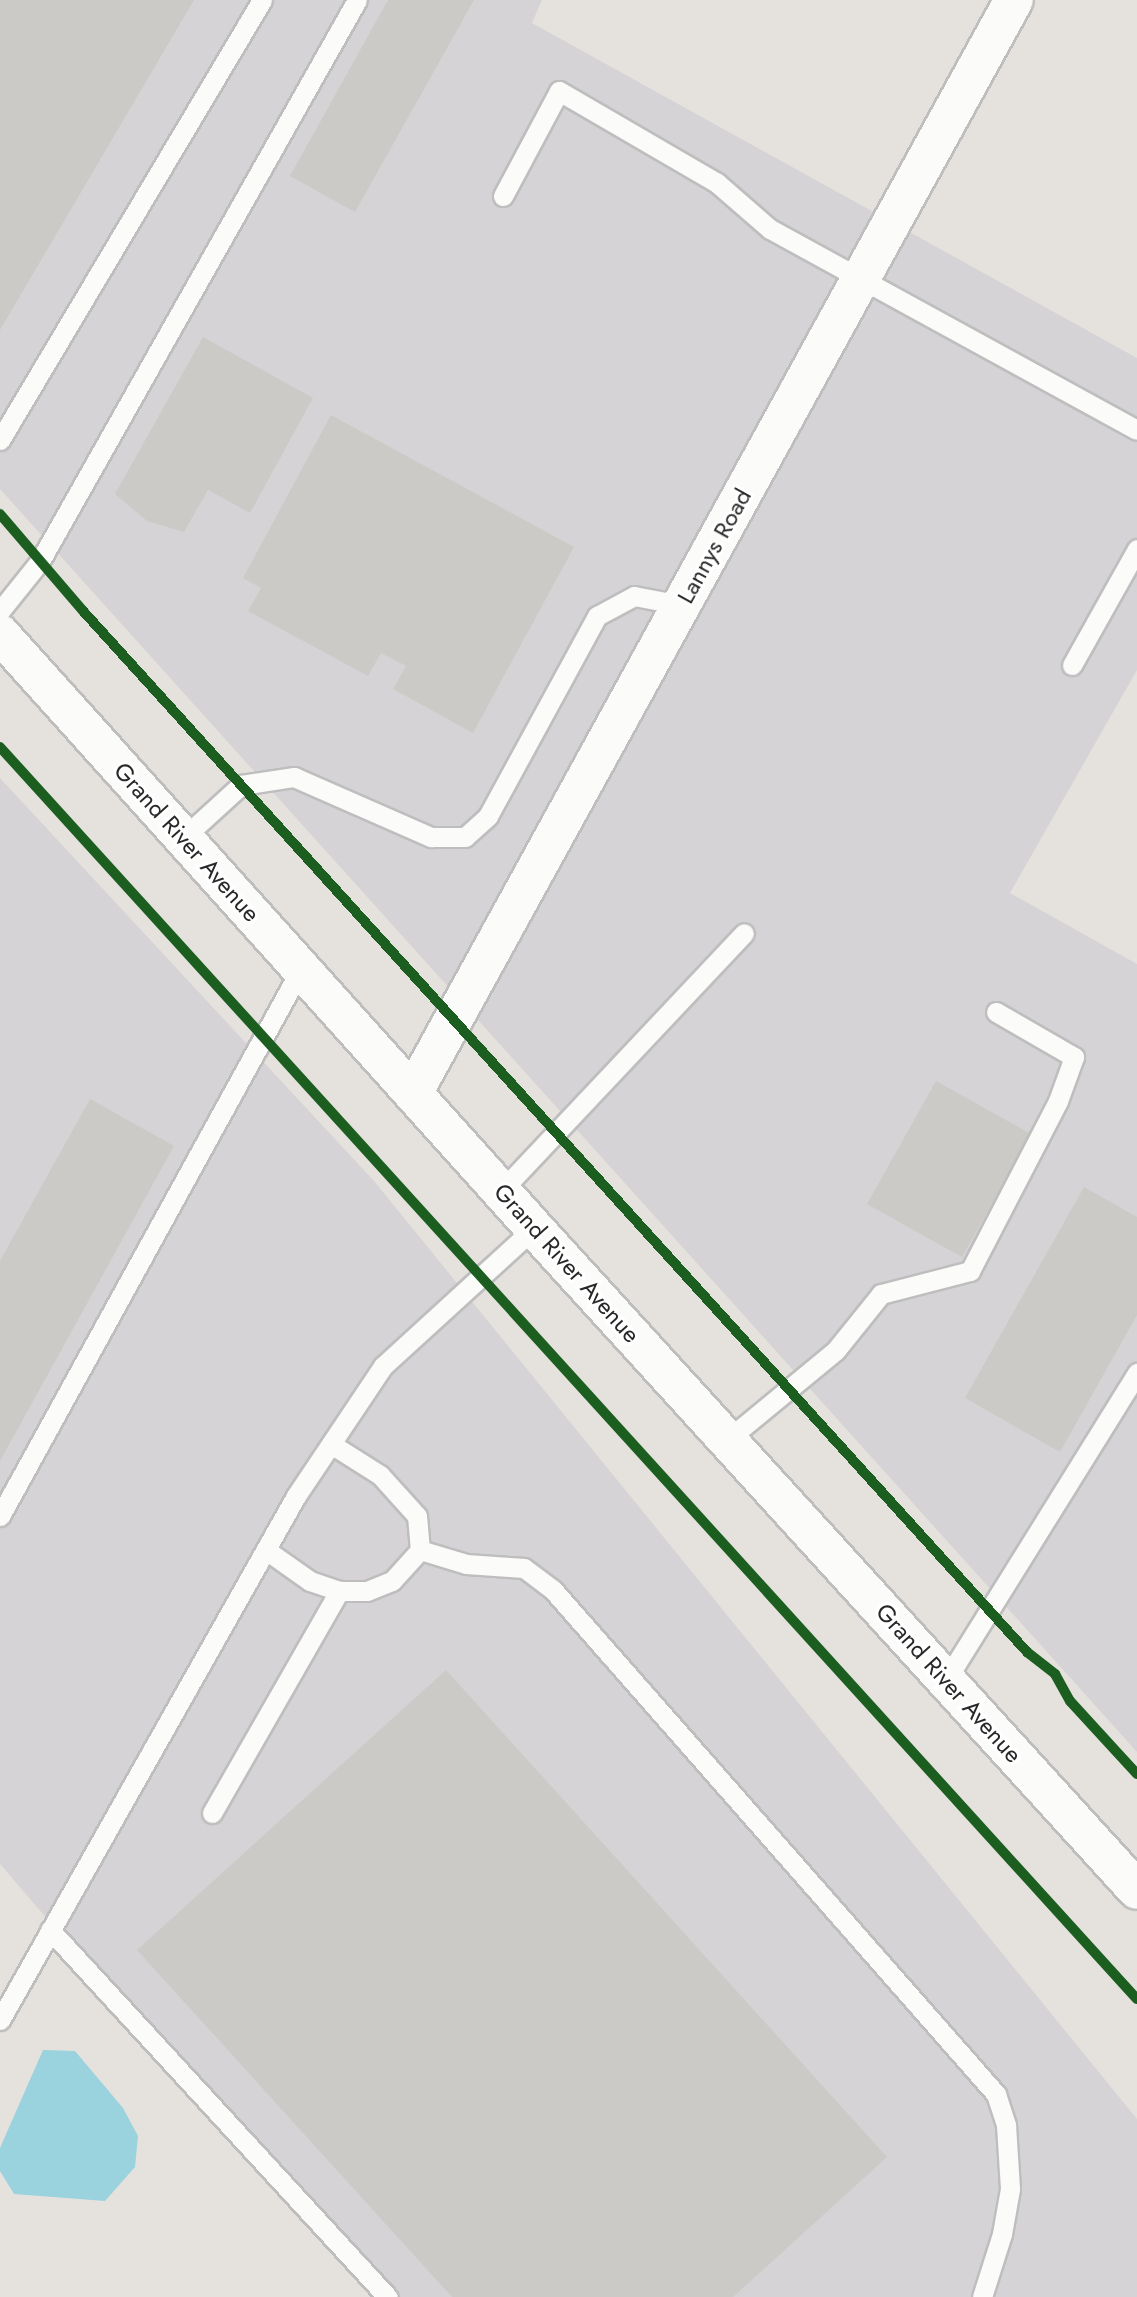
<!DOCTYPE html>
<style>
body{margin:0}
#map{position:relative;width:1137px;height:2297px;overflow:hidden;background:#e5e2de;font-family:Jost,sans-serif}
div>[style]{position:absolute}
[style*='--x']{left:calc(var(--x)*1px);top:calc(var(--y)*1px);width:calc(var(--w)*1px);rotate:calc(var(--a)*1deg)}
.industrial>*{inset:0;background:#d5d3d5}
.water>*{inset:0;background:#9ad2de}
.building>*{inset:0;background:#cccac7}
.roads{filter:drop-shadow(2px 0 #bfbebf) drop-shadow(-2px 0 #bfbebf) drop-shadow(0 2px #bfbebf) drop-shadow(0 -2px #bfbebf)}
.lane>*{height:19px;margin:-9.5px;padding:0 9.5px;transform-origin:9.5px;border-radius:9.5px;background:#fbfbfa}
.street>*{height:38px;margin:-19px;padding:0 19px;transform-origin:19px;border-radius:19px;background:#fbfbfa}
.secondary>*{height:38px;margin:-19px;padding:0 19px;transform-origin:19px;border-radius:19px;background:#fbfbfa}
.cycleway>*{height:10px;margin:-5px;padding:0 5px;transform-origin:5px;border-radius:5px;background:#1b5e20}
span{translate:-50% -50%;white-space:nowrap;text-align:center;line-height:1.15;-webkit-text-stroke:6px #fff;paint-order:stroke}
.street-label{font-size:24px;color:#282828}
</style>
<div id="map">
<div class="industrial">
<i style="clip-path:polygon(0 0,542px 0,532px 23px,1137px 358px,1137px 670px,1010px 893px,1137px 964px,1137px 1752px,0 489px)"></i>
<i style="clip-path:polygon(0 778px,374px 1181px,1137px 2119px,1137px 2297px,372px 2297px,0 1864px)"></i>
</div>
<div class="water">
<i style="clip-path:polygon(43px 2050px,75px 2051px,123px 2108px,138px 2136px,135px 2167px,105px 2201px,14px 2194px,0 2171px,0 2148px)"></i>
</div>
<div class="building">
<i style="clip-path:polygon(0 0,194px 0,0 330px)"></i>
<i style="clip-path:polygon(388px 0,474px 0,355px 212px,290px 176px)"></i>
<i style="clip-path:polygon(203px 337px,313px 398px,250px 513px,208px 490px,184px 532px,147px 521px,115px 494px)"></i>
<i style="clip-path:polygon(331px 415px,574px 547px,473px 733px,393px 689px,406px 666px,381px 653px,368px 676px,248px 611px,261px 588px,243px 578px)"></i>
<i style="clip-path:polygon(936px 1081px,1031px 1134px,962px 1257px,867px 1204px)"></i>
<i style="clip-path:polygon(90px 1099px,174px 1146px,0 1461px,0 1261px)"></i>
<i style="clip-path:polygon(1084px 1187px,1137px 1217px,1137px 1315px,1060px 1452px,965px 1398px)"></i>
<i style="clip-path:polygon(446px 1670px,887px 2157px,733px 2297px,452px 2297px,137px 1950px)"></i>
</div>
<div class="roads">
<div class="lane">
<i style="--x:503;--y:196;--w:119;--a:-61.9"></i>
<i style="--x:559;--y:91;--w:183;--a:30.2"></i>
<i style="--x:717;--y:183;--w:70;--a:41"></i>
<i style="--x:770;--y:229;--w:418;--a:28.7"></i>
<i style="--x:0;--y:440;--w:512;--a:-59.23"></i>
<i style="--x:0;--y:611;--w:64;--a:-51.3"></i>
<i style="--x:40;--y:561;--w:644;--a:-60.53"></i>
<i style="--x:1072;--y:665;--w:133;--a:-60.7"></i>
<i style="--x:183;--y:838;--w:79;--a:-42.4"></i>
<i style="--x:241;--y:785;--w:54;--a:-8.6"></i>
<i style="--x:294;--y:777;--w:150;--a:23.7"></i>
<i style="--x:431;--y:837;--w:34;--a:0"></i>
<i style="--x:465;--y:837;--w:31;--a:-42"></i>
<i style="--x:488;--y:816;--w:228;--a:-61.4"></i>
<i style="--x:597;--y:616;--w:42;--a:-28.4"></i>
<i style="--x:634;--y:596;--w:48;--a:10.8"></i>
<i style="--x:501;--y:1191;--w:354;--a:-46.7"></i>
<i style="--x:727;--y:1440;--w:141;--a:-39.5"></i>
<i style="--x:836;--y:1350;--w:72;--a:-51.2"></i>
<i style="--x:881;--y:1294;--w:92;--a:-14.5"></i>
<i style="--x:970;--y:1271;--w:191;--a:-62.6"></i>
<i style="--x:1058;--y:1101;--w:47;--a:-70"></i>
<i style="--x:1074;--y:1057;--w:90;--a:-150"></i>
<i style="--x:331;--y:1444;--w:58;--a:32.3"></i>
<i style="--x:380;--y:1475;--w:55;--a:47.9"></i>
<i style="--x:417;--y:1516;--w:34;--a:85"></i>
<i style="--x:420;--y:1550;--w:48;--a:16.9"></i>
<i style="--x:466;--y:1564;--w:58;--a:3.9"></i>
<i style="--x:524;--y:1568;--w:36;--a:37"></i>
<i style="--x:553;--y:1590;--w:671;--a:48.69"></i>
<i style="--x:996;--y:2094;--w:33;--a:72"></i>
<i style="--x:1006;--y:2125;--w:64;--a:86.4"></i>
<i style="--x:1010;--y:2189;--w:46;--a:100.1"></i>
<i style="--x:1002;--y:2234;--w:66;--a:107.6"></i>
<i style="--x:0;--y:1516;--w:624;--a:-61.18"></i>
<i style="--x:266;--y:1550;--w:54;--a:35.2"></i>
<i style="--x:310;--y:1581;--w:31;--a:19"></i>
<i style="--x:339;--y:1591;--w:28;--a:0"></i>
<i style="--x:367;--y:1591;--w:27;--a:-22"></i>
<i style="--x:392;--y:1581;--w:42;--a:-47.9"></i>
<i style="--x:946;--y:1680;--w:362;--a:-58.1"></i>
<i style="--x:212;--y:1813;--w:256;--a:-60.2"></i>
<i style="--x:50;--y:1930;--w:499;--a:47.4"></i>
<i style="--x:0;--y:2020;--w:602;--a:-60.54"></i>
<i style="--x:296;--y:1496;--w:156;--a:-56.2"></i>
<i style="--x:383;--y:1366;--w:205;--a:-42.4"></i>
</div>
<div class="street">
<i style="--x:413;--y:1093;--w:1247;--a:-61.2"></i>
</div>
<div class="secondary">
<i style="--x:0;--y:634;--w:799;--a:48.04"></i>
<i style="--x:534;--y:1228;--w:895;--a:47.67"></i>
</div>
</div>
<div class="cycleway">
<i style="--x:0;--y:514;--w:129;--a:49.4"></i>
<i style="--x:84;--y:612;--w:1404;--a:47.8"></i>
<i style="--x:1027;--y:1652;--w:36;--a:38"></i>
<i style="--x:1055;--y:1674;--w:31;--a:61"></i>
<i style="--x:1070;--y:1701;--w:99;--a:47.5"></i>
<i style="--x:0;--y:747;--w:1691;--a:47.76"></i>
</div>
<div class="street-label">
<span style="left:714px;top:546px;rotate:-61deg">Lannys Road</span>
<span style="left:187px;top:842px;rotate:48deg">Grand River Avenue</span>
<span style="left:567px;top:1263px;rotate:48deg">Grand River Avenue</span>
<span style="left:949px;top:1683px;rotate:48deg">Grand River Avenue</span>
</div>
</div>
